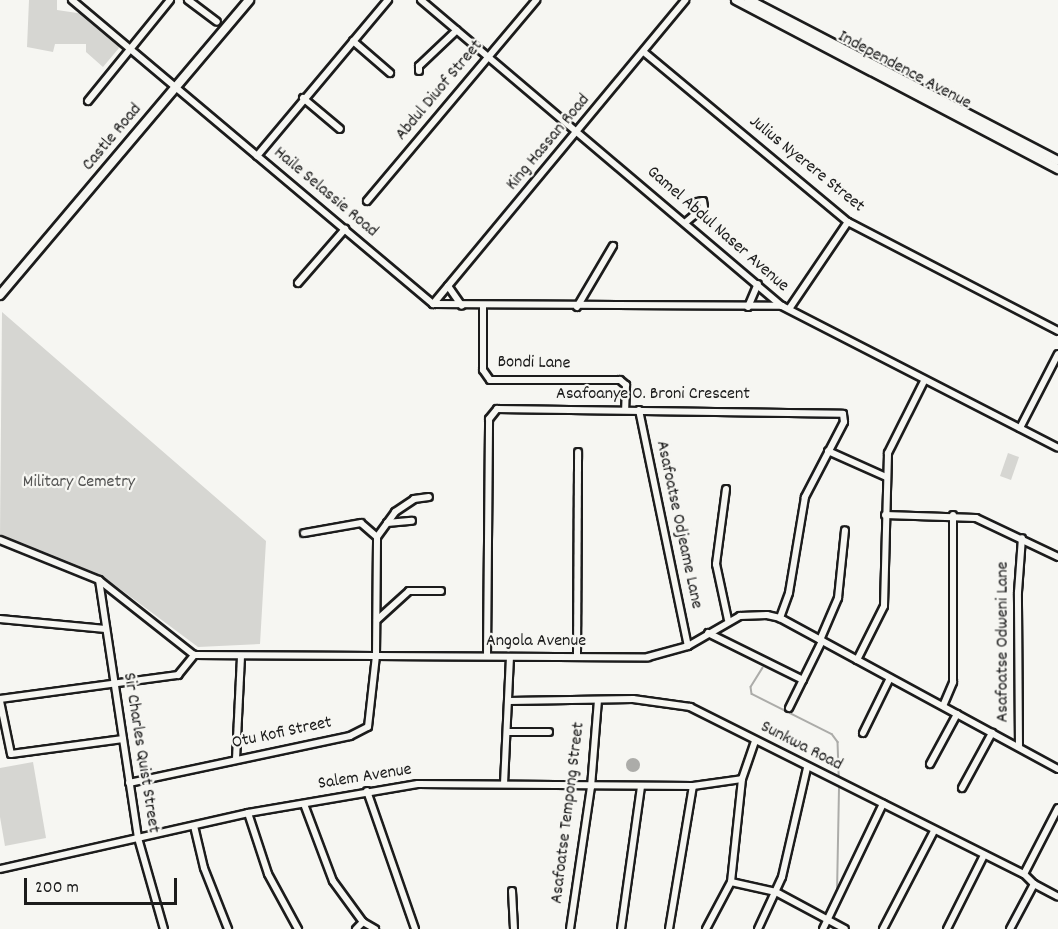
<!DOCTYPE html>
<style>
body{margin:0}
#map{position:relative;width:1058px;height:929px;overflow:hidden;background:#f6f6f2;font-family:Dekko,sans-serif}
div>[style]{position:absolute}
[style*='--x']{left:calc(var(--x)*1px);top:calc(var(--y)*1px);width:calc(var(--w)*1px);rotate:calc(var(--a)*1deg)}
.green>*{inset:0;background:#d6d6d2}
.water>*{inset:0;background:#acaca9}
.round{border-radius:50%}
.stream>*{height:1.5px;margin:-0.75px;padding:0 0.75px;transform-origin:0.75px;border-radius:0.75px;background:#acaca9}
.roads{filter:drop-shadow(2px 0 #1c1c1c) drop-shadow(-2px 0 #1c1c1c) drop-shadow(0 2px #1c1c1c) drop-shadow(0 -2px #1c1c1c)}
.minor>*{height:6px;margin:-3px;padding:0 3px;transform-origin:3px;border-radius:3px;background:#f6f6f2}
.major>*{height:8px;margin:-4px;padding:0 4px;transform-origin:4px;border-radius:4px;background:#f6f6f2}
span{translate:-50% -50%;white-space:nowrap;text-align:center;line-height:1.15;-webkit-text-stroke:4.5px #f6f6f2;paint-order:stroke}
.street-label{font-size:18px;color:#1c1c1c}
.park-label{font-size:18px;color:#545453}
.scale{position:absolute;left:24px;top:878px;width:153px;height:27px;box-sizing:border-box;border:3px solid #1c1c1c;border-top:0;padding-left:8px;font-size:18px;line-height:21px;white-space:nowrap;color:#1c1c1c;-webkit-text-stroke:4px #f6f6f2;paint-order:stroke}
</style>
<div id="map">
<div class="green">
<i style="clip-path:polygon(29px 0,57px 0,57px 10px,84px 14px,116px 41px,119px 48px,103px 67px,86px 52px,86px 44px,55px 44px,53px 52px,27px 47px)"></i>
<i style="clip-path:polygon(2px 312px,266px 541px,260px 644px,198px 647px,108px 580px,0 536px)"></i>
<i style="clip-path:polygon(1008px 453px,1019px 457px,1011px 480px,1000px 476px)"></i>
<i style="clip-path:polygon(33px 762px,46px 838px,5px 846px,0 817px,0 768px)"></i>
</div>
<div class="water">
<i class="round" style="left:626px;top:758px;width:14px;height:14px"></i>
</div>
<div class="stream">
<i style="--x:456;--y:280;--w:170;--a:-49.5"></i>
<i style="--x:763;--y:668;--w:22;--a:122"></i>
<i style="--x:751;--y:687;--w:7;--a:82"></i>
<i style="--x:752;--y:694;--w:89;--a:26.6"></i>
<i style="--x:832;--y:734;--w:10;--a:53"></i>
<i style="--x:838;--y:742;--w:37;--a:88"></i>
<i style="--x:837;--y:893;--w:109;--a:-88.9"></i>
</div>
<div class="roads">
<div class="minor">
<i style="--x:72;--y:0;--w:472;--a:40.1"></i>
<i style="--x:433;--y:304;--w:349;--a:0.3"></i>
<i style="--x:188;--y:0;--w:36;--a:37"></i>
<i style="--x:421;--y:0;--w:473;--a:40.3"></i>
<i style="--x:782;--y:306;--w:310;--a:27.2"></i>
<i style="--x:353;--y:41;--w:49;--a:40.9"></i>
<i style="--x:645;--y:53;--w:264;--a:39.8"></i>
<i style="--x:848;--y:222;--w:237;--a:27.4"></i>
<i style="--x:419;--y:71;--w:5;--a:-90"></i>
<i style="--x:419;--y:66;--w:52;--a:-43.5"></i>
<i style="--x:303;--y:98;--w:48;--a:40"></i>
<i style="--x:88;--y:101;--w:130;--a:-50.9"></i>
<i style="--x:257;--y:156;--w:204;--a:-50"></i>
<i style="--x:367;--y:201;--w:263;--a:-49.9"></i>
<i style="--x:686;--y:222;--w:23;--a:-40"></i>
<i style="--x:704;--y:207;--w:6;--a:-99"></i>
<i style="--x:703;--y:201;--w:6;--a:171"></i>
<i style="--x:697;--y:202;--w:6;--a:81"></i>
<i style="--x:298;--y:283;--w:72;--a:-49"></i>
<i style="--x:448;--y:286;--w:24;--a:55"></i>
<i style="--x:433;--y:304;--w:395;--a:-50.3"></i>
<i style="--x:483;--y:306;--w:64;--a:90"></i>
<i style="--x:483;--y:370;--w:12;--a:55"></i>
<i style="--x:490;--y:380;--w:130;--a:0"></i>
<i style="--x:620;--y:380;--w:8;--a:40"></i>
<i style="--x:626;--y:385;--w:25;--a:92"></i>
<i style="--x:577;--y:307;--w:71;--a:-59.5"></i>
<i style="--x:748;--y:307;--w:25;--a:-67"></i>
<i style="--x:789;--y:309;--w:105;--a:-55.9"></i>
<i style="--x:639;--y:410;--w:241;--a:78.3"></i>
<i style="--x:1020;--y:428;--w:83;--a:-62.8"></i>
<i style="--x:828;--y:451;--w:64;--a:24.1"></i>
<i style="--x:726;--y:489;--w:76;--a:97.6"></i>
<i style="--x:716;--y:564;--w:57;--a:77.9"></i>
<i style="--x:885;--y:515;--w:91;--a:1.9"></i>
<i style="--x:976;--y:518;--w:91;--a:25.4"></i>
<i style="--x:387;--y:523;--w:25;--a:-5"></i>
<i style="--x:377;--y:537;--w:31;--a:-54"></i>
<i style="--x:395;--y:512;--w:23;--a:-34"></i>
<i style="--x:414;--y:499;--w:15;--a:-8"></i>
<i style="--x:0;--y:540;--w:107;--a:22"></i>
<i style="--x:99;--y:580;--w:121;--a:38.3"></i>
<i style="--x:194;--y:655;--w:454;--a:0.3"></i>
<i style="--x:648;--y:657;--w:41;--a:-15.4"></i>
<i style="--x:688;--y:646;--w:60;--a:-30"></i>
<i style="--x:740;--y:616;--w:27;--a:-2"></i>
<i style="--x:767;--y:615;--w:13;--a:13"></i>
<i style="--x:780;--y:618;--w:316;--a:28.5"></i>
<i style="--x:99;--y:580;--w:261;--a:81.4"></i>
<i style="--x:138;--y:838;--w:95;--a:74.1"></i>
<i style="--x:0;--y:619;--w:106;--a:5.4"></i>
<i style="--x:377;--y:620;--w:43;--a:-42.2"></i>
<i style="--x:409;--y:591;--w:32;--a:0"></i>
<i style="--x:708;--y:633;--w:106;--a:26.3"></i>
<i style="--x:820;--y:640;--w:46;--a:-66.8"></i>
<i style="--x:838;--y:598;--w:68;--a:-84.1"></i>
<i style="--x:487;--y:656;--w:237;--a:-89.5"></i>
<i style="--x:489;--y:419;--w:13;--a:-51"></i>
<i style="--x:497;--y:409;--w:346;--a:0.8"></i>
<i style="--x:843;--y:414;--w:8;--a:83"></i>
<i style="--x:844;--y:422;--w:85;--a:117.5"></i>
<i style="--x:805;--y:497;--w:97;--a:99.5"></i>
<i style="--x:789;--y:593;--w:27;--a:110"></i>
<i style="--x:577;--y:657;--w:205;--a:-89.7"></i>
<i style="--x:857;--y:660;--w:60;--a:-63.4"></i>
<i style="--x:884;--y:606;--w:153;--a:-88.5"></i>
<i style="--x:888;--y:453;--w:80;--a:-63.4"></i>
<i style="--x:0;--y:699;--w:180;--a:-7.7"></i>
<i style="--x:178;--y:675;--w:26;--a:-51"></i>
<i style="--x:0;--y:701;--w:54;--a:78.3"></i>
<i style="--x:11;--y:754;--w:113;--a:-7.6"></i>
<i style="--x:509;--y:701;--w:124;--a:-0.9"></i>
<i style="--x:633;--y:699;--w:58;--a:8"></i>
<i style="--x:690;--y:707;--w:373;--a:26.6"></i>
<i style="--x:1024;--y:874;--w:14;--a:45"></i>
<i style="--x:1034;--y:884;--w:27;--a:28"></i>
<i style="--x:943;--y:706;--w:26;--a:-67"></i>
<i style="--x:953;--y:682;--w:167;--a:-90"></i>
<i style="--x:789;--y:708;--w:75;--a:-63.8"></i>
<i style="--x:507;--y:732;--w:42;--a:0"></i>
<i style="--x:863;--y:733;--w:61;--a:-63.9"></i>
<i style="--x:1019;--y:747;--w:155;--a:-90.4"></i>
<i style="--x:1018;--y:592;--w:54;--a:-85.8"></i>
<i style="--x:236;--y:759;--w:103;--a:-87.2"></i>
<i style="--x:930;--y:764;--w:57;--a:-61.6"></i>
<i style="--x:129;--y:783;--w:226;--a:-12"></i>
<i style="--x:350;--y:736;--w:20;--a:-27"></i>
<i style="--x:368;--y:727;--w:71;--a:-83.6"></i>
<i style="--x:376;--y:656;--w:119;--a:-89.5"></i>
<i style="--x:377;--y:537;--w:21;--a:-139"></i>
<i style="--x:361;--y:523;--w:58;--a:170"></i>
<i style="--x:504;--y:784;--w:127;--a:-87.3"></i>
<i style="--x:962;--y:788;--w:63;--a:-61.4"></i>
<i style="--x:367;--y:791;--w:146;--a:70.8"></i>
<i style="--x:304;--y:804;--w:82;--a:69.4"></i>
<i style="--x:333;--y:881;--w:51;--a:53.8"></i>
<i style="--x:363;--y:922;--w:14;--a:30"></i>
<i style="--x:248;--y:813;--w:64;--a:71.8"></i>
<i style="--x:268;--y:874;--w:63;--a:61.4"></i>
<i style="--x:194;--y:826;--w:43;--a:76.6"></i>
<i style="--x:204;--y:868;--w:66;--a:68.5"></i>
<i style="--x:0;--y:869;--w:254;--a:-12.7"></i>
<i style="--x:248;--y:813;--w:172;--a:-9.7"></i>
<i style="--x:418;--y:784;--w:275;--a:0.4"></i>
<i style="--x:693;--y:786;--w:49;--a:-8.1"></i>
<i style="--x:1024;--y:874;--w:74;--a:-62.7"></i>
<i style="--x:731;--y:882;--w:46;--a:12.5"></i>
<i style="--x:776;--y:892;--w:78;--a:28.2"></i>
<i style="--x:512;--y:891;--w:38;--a:87"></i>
<i style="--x:356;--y:929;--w:10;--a:-45"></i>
<i style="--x:570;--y:929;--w:144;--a:-81.6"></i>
<i style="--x:591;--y:787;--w:87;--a:-85.4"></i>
<i style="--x:621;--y:929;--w:144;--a:-82"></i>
<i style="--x:669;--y:929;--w:145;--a:-80.5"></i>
<i style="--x:706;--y:929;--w:53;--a:-62"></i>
<i style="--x:731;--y:882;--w:104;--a:-83.9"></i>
<i style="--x:742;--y:779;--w:40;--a:-71.1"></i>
<i style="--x:758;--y:929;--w:57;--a:-65.2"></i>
<i style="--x:782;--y:877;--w:112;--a:-77.1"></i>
<i style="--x:823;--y:929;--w:139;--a:-64.4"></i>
<i style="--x:883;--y:929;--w:110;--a:-62.5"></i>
<i style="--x:947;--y:929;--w:83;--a:-63.4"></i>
<i style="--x:1010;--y:929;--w:51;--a:-61.9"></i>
</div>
<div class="major">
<i style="--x:736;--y:0;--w:364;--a:27.7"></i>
<i style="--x:749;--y:0;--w:348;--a:27.5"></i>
<i style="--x:0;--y:295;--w:386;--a:-49.8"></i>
</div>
</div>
<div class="street-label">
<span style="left:904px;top:71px;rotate:28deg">Independence Avenue</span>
<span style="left:440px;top:91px;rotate:-50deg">Abdul Diuof Street</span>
<span style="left:113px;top:138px;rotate:-50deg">Castle Road</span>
<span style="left:549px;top:143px;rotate:-50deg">King Hassan Road</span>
<span style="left:806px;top:165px;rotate:39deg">Julius Nyerere Street</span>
<span style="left:325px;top:193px;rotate:40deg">Haile Selassie Road</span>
<span style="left:717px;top:230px;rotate:41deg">Gamel Abdul Naser Avenue</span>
<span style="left:534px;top:364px;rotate:1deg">Bondi Lane</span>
<span style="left:653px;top:395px">Asafoanye O. Broni Crescent</span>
<span style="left:678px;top:525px;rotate:78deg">Asafoatse Odjeame Lane</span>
<span style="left:536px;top:642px">Angola Avenue</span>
<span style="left:1004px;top:642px;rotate:-90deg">Asafoatse Odweni Lane</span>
<span style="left:282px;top:734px;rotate:-12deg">Otu Kofi Street</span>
<span style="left:801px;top:747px;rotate:27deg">Sunkwa Road</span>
<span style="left:140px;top:753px;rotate:81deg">Sir Charles Quist Street</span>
<span style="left:365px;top:778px;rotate:-9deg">Salem Avenue</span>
<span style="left:569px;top:813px;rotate:-83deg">Asafoatse Tempong Street</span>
</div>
<div class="park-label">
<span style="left:79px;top:483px">Military Cemetry</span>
</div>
<div class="scale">200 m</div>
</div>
